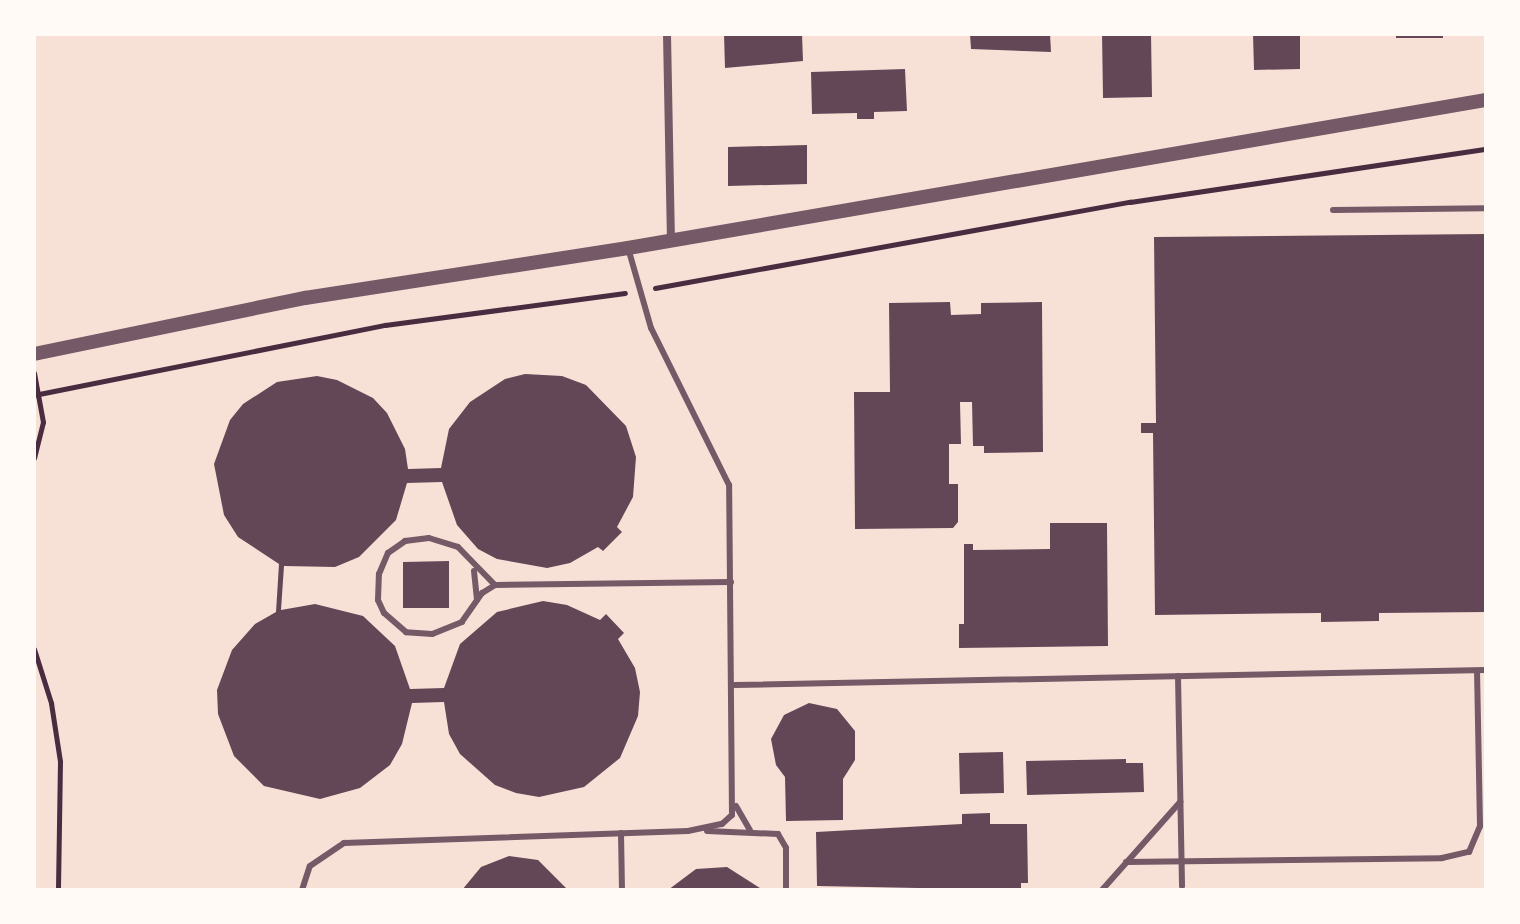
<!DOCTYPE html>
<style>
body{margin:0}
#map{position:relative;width:1520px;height:924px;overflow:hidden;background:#f7e1d7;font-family:Arial,sans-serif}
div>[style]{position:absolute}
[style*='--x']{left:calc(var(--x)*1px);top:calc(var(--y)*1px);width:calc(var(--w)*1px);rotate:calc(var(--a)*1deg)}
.building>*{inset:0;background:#644757}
.path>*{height:5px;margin:-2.5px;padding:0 2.5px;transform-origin:2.5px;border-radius:2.5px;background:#4a2c40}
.service>*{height:6px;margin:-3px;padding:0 3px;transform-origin:3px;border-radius:3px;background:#755966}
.minor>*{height:8px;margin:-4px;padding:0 4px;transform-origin:4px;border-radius:4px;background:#755966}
.tertiary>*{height:14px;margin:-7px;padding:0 7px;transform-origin:7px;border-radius:7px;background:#755966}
span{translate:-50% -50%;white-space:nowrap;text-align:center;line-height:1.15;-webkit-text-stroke:6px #fffaf5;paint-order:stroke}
.frame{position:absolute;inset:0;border:36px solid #fffaf5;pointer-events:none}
</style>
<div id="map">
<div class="building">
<i style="clip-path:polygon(724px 34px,802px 34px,803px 61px,725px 68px)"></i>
<i style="clip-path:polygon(970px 34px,1050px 34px,1051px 52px,971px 49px)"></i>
<i style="clip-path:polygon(1102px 34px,1151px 34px,1152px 97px,1103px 98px)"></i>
<i style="clip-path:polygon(1253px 34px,1300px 34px,1300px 69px,1254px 70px)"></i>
<i style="clip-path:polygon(1396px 34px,1443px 34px,1443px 38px,1396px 38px)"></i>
<i style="clip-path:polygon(905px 69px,907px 111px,874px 112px,874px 119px,857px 119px,857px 113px,812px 114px,811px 72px)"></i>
<i style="clip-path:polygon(807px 145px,807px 184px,728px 186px,728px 147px)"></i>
<i style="clip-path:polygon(1486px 234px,1486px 612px,1379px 613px,1379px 621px,1321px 622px,1321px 613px,1155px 615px,1153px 433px,1141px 433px,1141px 423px,1156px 423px,1154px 237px)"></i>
<i style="clip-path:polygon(950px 302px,951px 315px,981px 314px,981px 303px,1042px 302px,1043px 452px,984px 453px,984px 446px,973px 446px,972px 402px,960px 402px,961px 444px,949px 444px,949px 484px,958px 484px,958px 522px,953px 528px,855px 529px,854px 392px,890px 392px,889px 303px)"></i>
<i style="clip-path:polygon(525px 374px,562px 376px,586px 385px,626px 426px,636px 457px,633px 497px,617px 527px,622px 532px,603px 551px,598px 547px,570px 563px,547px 568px,497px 559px,478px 549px,457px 525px,442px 482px,407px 483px,396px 520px,359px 557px,335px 567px,284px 566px,281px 610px,315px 604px,363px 616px,395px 646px,410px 689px,444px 688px,460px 644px,497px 612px,543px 601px,567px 605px,600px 620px,606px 614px,624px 633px,618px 639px,635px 668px,640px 692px,638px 716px,620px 758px,584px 787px,539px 797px,516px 793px,495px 785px,460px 754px,449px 734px,444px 702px,412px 703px,402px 744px,390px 765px,360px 788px,320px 799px,264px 786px,234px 756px,218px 714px,217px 690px,232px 650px,255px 624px,276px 612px,279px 564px,238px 537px,224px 515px,214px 464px,230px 420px,243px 404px,277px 382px,317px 376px,337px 380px,373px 398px,387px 413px,405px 449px,408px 469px,441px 468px,449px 429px,470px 402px,505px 379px)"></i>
<i style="clip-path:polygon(1050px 523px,1107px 523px,1108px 646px,959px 648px,959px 624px,964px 624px,964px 544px,973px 544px,973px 550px,1050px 549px)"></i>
<i style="clip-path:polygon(449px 561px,449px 608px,403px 608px,403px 562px)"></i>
<i style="clip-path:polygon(809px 703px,837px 709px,855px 731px,855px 760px,843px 779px,843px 820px,786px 821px,785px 777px,776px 765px,771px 739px,784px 715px)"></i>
<i style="clip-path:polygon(1003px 752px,1004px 793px,960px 794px,959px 753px)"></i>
<i style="clip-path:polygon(1126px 759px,1126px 763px,1143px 763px,1144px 792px,1027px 795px,1026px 761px)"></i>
<i style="clip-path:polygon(990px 813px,990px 824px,1027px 824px,1028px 883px,1021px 883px,1021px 890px,817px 886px,816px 832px,962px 824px,962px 814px)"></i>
<i style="clip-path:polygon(509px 856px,538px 860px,568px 890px,462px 890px,481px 867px)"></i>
<i style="clip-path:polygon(727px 867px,763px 890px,668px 890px,696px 869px)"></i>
</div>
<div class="path">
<i style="--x:655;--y:288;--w:483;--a:-10.3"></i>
<i style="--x:1130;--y:202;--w:360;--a:-8.5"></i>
<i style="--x:34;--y:395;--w:358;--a:-11.3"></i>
<i style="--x:385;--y:325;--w:242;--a:-7.6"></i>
<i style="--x:34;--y:458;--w:37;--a:-76"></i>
<i style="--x:43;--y:422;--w:50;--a:-100.4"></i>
<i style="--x:34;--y:649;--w:57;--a:72.5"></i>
<i style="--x:51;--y:703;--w:59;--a:81.2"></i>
<i style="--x:60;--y:761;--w:129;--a:90.9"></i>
</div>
<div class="service">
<i style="--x:1333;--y:210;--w:153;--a:-0.7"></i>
<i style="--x:474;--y:571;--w:29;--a:84"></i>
<i style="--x:495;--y:585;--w:15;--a:148"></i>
<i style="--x:482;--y:593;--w:35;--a:125"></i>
<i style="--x:462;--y:622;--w:32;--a:158"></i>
<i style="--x:432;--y:634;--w:26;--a:-176"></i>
<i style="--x:406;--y:632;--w:29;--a:-139"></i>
<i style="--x:384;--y:613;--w:14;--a:-115"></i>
<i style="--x:378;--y:600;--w:26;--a:-88"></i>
<i style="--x:379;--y:574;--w:23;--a:-67"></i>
<i style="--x:388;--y:553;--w:21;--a:-35"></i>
<i style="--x:405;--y:541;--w:24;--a:-7"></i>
<i style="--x:429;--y:538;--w:30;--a:17"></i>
<i style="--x:458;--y:547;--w:53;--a:45.8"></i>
<i style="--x:495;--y:585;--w:236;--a:-0.7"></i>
<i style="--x:1178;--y:676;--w:210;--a:88.9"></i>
<i style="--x:735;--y:685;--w:751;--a:-1.14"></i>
<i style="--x:736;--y:806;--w:28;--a:60"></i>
<i style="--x:707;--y:831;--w:71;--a:2.4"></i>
<i style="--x:778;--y:834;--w:16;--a:60"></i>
<i style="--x:786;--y:848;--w:42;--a:90"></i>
<i style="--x:621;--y:833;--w:57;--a:89"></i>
<i style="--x:1126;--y:862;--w:316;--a:-0.7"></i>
<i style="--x:1442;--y:858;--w:28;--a:-13"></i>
<i style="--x:1469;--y:852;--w:28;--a:-67"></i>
<i style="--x:1480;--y:826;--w:155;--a:-91.1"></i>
<i style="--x:302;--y:890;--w:25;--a:-72"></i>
<i style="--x:310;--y:866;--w:41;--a:-34.1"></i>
<i style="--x:344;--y:843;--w:344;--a:-2"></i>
<i style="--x:688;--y:831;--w:35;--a:-12"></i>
<i style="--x:722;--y:824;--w:13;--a:-42"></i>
<i style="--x:732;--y:815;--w:330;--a:-90.5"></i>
<i style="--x:729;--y:485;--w:175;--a:-116.4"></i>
<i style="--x:651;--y:328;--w:83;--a:-106"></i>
<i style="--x:1102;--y:890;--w:118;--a:-48.4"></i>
</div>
<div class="minor">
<i style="--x:667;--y:34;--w:207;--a:88.9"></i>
</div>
<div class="tertiary">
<i style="--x:34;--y:354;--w:277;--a:-11.7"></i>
<i style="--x:305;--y:298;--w:327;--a:-8.8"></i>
<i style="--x:628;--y:248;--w:871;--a:-9.79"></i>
</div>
<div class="frame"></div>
</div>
